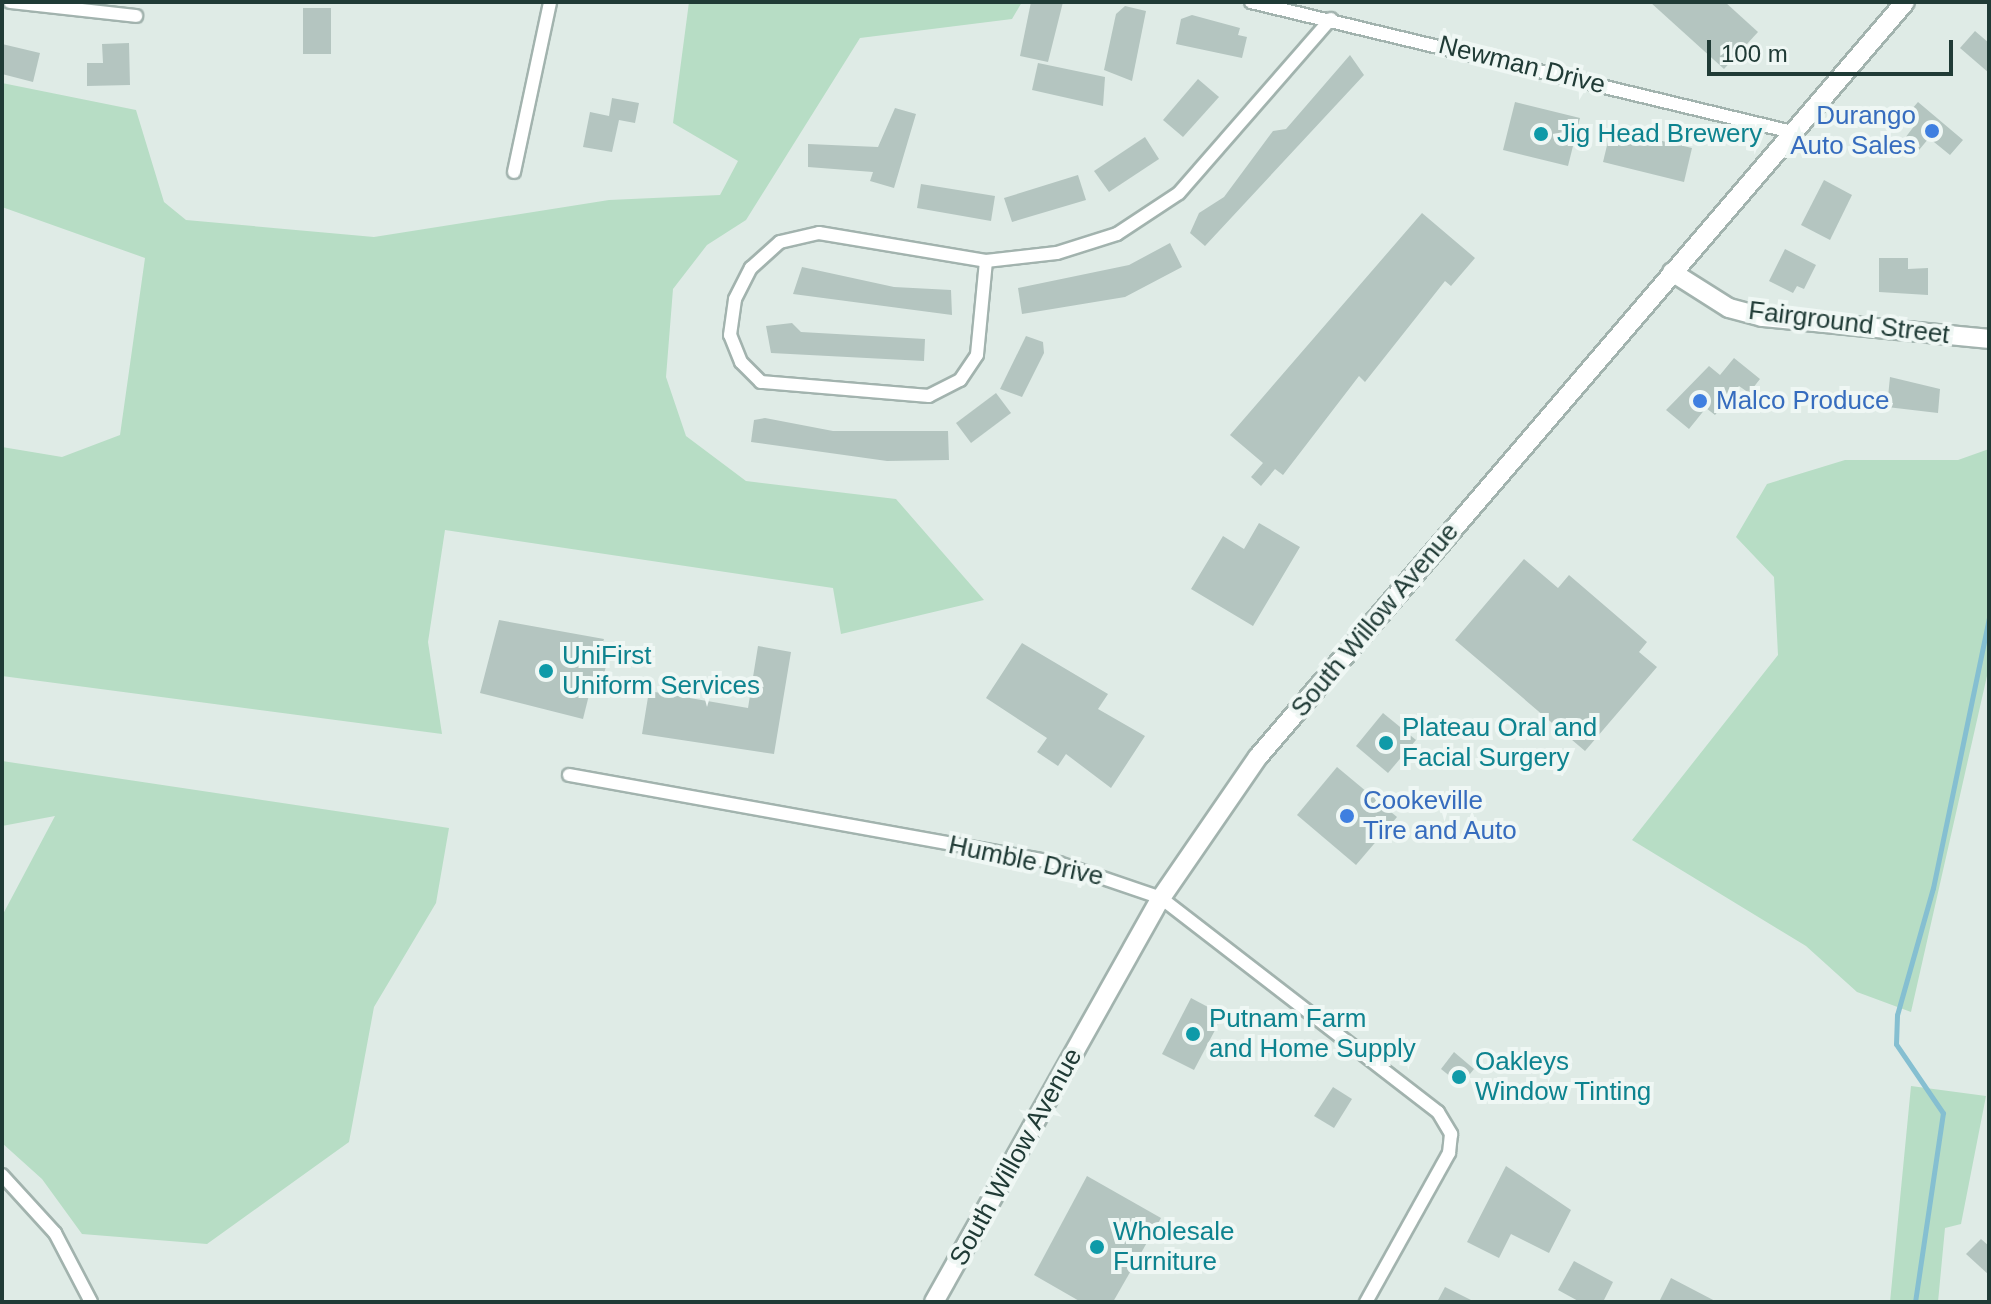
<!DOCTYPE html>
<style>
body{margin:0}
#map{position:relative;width:1991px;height:1304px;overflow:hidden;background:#dfebe6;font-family:Arial,sans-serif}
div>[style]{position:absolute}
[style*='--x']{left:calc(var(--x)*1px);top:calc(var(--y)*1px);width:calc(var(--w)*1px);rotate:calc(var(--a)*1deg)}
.green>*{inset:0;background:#b7ddc5}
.stream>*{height:5px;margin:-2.5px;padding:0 2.5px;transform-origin:2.5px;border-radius:2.5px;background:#85bfd1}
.building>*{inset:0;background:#b4c5c0}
.roads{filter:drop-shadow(2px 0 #a2b3ae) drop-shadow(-2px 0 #a2b3ae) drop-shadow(0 2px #a2b3ae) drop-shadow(0 -2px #a2b3ae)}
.street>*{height:12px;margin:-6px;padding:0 6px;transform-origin:6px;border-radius:6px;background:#fff}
.secondary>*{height:18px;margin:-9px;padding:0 9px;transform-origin:9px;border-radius:9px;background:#fff}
.dots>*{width:22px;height:22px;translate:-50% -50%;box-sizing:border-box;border:4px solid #eff7f4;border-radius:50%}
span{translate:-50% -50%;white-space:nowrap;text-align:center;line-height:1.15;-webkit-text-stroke:8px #eff7f4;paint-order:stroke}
.street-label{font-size:26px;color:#203b36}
.shop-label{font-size:26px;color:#366cbe}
.right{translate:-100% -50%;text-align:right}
.left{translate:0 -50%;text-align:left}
.culture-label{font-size:26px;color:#0d838f}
.frame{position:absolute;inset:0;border:4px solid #203b36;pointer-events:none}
.scale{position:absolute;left:1707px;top:40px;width:246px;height:36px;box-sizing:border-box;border:4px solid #203b36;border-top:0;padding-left:10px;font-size:24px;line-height:28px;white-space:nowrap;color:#203b36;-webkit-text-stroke:6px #eff7f4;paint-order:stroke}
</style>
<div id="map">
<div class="green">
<i style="clip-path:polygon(689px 2px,1022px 2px,1012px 19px,860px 38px,746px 220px,707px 245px,673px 289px,666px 377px,686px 436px,746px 481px,896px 499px,984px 600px,841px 634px,833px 588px,445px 530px,428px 642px,442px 734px,2px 676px,2px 447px,62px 457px,120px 435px,145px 258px,2px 207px,2px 83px,136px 110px,164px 202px,186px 220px,374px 237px,609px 200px,720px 195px,738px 161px,673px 123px)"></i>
<i style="clip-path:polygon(1989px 449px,1989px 667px,1911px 1012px,1857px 992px,1806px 946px,1632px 840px,1778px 655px,1774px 577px,1736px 537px,1767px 484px,1845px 460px,1958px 460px)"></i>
<i style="clip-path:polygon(2px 761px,449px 828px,436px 903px,374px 1007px,349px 1142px,207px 1244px,82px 1234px,42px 1179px,2px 1143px,2px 916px,55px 816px,2px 826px)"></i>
<i style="clip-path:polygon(1911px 1086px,1986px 1096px,1961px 1224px,1945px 1228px,1938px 1302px,1890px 1302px)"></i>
</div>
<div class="stream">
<i style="--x:1915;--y:1302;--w:191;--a:-81.6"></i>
<i style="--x:1943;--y:1113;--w:83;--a:-124.3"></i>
<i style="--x:1896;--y:1044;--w:29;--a:-88"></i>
<i style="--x:1897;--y:1015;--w:132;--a:-74.2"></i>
<i style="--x:1933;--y:888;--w:276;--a:-78.3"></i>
</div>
<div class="building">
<i style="clip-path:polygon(1031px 2px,1063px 2px,1048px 62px,1020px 56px)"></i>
<i style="clip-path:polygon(1650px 2px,1725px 2px,1758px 32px,1724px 69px)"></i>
<i style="clip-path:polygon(1125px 6px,1146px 11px,1132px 81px,1104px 70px,1116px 14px)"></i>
<i style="clip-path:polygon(303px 8px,331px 8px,331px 54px,303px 54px)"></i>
<i style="clip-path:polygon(1192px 15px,1240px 28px,1238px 35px,1247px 37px,1242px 58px,1176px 44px,1181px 19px)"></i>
<i style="clip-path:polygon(1975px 31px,1989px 43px,1989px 73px,1960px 48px)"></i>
<i style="clip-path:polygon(129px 43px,130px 85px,87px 86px,87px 63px,103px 63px,102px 44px)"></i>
<i style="clip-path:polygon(2px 44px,40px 53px,33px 82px,2px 74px)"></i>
<i style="clip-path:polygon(1350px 55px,1364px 75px,1205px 246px,1190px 233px,1199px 213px,1224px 197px,1273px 131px,1286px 129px)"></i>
<i style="clip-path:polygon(1038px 63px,1105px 77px,1103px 106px,1032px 90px)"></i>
<i style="clip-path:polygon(1198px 79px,1219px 97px,1183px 137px,1163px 120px)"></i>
<i style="clip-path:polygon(612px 98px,639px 103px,635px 123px,619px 120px,612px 152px,583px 147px,590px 112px,609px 116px)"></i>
<i style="clip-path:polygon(1515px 102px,1580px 118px,1568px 166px,1503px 150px)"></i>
<i style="clip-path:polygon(1918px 102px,1963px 140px,1950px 155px,1929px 138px,1919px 150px,1905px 138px,1915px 125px,1905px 117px)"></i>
<i style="clip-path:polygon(895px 108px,916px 114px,894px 188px,870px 181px,873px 172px,808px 167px,808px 144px,878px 147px)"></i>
<i style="clip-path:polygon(1611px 129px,1692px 148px,1684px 182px,1603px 162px)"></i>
<i style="clip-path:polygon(1145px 137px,1159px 159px,1109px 192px,1094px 171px)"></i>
<i style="clip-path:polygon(1078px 175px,1086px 200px,1012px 222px,1004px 198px)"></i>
<i style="clip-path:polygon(1824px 180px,1852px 195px,1830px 240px,1801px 225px)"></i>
<i style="clip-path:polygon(921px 184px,995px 196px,991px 221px,917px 208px)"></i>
<i style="clip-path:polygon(1422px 213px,1475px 258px,1451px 286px,1445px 281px,1365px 382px,1359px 376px,1283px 475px,1275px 469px,1261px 486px,1251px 477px,1263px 463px,1230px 435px)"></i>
<i style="clip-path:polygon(1170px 243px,1182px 267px,1125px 297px,1022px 314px,1018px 288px,1129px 265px)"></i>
<i style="clip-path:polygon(1785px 249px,1816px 265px,1804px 289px,1797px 286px,1793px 293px,1769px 281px)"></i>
<i style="clip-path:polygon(1879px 258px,1908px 258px,1908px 269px,1928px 268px,1928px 295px,1879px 292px)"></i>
<i style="clip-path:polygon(802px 267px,894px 287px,951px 290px,952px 315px,793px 294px)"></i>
<i style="clip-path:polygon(792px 323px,801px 332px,925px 339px,924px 361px,771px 353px,766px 326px)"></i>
<i style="clip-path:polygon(1026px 336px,1043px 342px,1044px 353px,1022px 397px,1000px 389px)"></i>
<i style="clip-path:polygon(1734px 358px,1760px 379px,1749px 393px,1739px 386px,1715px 415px,1706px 408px,1689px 429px,1666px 410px,1709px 366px,1720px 375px)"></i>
<i style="clip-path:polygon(1890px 377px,1940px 389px,1938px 413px,1887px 407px)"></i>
<i style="clip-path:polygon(996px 393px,1011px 413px,971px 443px,956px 423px)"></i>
<i style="clip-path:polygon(765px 418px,833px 431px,948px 431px,949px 460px,887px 461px,751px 442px,754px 420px)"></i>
<i style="clip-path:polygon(1259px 523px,1300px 547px,1253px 626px,1191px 589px,1223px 536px,1244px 549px)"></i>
<i style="clip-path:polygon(1524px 559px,1558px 588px,1569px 575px,1647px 642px,1639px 652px,1657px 667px,1585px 751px,1455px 640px)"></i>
<i style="clip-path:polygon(499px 620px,604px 639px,600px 652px,609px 655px,600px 689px,591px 687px,583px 719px,480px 693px)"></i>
<i style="clip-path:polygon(1022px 643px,1108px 694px,1098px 709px,1145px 736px,1111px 788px,1066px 754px,1058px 766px,1037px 752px,1047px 738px,986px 698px)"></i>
<i style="clip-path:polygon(758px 646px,791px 652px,774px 754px,642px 734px,649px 691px,748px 708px)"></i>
<i style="clip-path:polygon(1383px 713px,1416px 740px,1388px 773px,1356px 746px)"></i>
<i style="clip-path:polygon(1337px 767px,1397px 817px,1356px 865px,1297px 815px)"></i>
<i style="clip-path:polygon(1191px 998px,1223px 1015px,1194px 1070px,1162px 1054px)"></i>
<i style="clip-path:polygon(1454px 1052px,1474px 1069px,1461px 1085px,1441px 1069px)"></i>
<i style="clip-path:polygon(1333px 1087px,1352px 1099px,1334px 1128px,1314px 1116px)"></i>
<i style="clip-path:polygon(1506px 1166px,1571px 1210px,1549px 1253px,1511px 1234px,1499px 1258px,1467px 1242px)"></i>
<i style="clip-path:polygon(1087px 1176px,1161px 1218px,1113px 1302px,1081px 1302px,1034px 1275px)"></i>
<i style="clip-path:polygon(1981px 1239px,1989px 1246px,1989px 1275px,1966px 1254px)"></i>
<i style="clip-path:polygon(1574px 1261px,1613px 1282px,1603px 1302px,1580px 1302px,1558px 1290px)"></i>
<i style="clip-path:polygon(1671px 1278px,1717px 1302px,1659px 1302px)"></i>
<i style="clip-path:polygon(1445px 1287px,1475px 1302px,1437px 1302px)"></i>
</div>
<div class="roads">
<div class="street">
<i style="--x:10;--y:2;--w:127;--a:6.3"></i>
<i style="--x:1251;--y:2;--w:556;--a:13.51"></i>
<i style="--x:514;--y:172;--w:174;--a:-78"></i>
<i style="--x:986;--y:261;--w:94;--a:95.5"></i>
<i style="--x:977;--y:355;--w:30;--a:124"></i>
<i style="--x:960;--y:380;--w:35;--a:153"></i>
<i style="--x:929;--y:396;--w:169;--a:-175.2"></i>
<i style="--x:761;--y:382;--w:28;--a:-135"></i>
<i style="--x:741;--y:362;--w:29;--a:-112"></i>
<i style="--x:730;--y:335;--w:36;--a:-82"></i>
<i style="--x:735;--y:299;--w:35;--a:-63"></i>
<i style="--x:751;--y:268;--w:39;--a:-42"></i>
<i style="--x:780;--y:242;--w:40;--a:-13"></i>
<i style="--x:819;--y:233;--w:169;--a:9.5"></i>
<i style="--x:986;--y:261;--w:71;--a:-6.4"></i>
<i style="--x:1057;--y:253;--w:63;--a:-17.6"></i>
<i style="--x:1117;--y:234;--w:74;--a:-33.5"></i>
<i style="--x:1179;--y:193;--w:231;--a:-48.9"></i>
<i style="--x:569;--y:775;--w:498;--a:10.2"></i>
<i style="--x:1059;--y:863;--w:108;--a:18.9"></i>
<i style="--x:1161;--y:898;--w:350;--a:37.7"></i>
<i style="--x:1438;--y:1112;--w:26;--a:59"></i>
<i style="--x:1451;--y:1134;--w:19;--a:96"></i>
<i style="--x:1449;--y:1153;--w:171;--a:119.1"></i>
<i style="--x:2;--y:1175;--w:79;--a:47.6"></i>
<i style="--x:55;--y:1233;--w:78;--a:62.4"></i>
</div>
<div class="secondary">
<i style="--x:1672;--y:272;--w:67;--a:32.3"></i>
<i style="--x:1729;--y:308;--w:34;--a:15"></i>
<i style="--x:1762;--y:317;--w:228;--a:5.5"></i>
<i style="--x:934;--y:1302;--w:463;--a:-60.7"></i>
<i style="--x:1161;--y:898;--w:171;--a:-55.5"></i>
<i style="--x:1258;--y:757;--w:994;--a:-49.4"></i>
</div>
</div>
<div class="dots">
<i style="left:1932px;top:131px;background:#3f7fe0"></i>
<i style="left:1541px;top:134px;background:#0f9aa8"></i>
<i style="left:1700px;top:401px;background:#3f7fe0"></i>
<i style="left:546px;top:671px;background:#0f9aa8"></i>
<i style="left:1386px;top:743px;background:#0f9aa8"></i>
<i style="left:1347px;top:816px;background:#3f7fe0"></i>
<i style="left:1193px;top:1034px;background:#0f9aa8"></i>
<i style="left:1459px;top:1077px;background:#0f9aa8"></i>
<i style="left:1097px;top:1247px;background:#0f9aa8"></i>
</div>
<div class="street-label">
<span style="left:1522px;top:65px;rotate:14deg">Newman Drive</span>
<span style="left:1849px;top:323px;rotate:7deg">Fairground Street</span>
<span style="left:1375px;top:620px;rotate:-50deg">South Willow Avenue</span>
<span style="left:1026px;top:861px;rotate:12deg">Humble Drive</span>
<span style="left:1016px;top:1157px;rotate:-61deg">South Willow Avenue</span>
</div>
<div class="shop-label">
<span class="right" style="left:1916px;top:131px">Durango<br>Auto Sales</span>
<span class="left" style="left:1716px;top:401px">Malco Produce</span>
<span class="left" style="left:1363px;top:816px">Cookeville<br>Tire and Auto</span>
</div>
<div class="culture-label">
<span class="left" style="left:1557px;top:134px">Jig Head Brewery</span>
<span class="left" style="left:562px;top:671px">UniFirst<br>Uniform Services</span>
<span class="left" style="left:1402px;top:743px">Plateau Oral and<br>Facial Surgery</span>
<span class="left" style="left:1209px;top:1034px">Putnam Farm<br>and Home Supply</span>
<span class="left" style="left:1475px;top:1077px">Oakleys<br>Window Tinting</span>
<span class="left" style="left:1113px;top:1247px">Wholesale<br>Furniture</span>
</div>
<div class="frame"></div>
<div class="scale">100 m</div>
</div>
